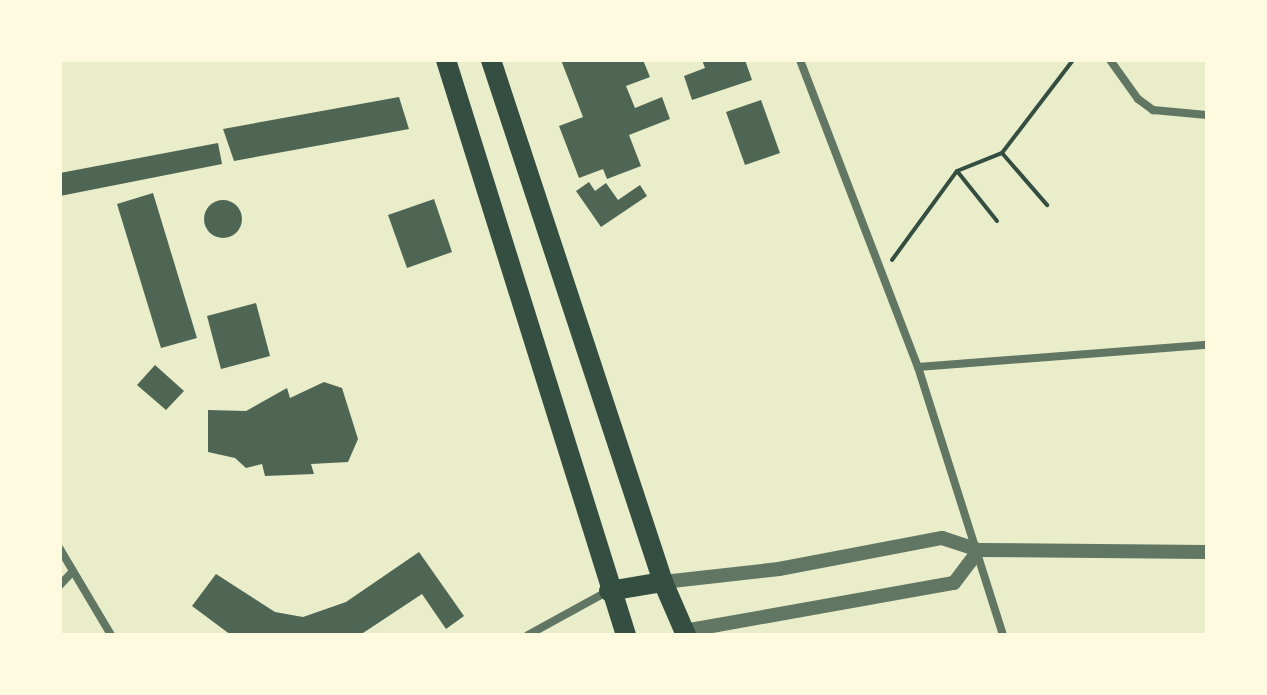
<!DOCTYPE html>
<style>
body{margin:0}
#map{position:relative;width:1267px;height:695px;overflow:hidden;background:#e9edc9;font-family:"Alegreya Sans",sans-serif}
div>[style]{position:absolute}
[style*='--x']{left:calc(var(--x)*1px);top:calc(var(--y)*1px);width:calc(var(--w)*1px);rotate:calc(var(--a)*1deg)}
.building>*{inset:0;background:#4f6655}
.round{border-radius:50%}
.path>*{height:4px;margin:-2px;padding:0 2px;transform-origin:2px;border-radius:2px;background:#344e41}
.minor>*{height:8px;margin:-4px;padding:0 4px;transform-origin:4px;border-radius:4px;background:#617663}
.tertiary>*{height:14px;margin:-7px;padding:0 7px;transform-origin:7px;border-radius:7px;background:#617663}
.trunk>*{height:20px;margin:-10px;padding:0 10px;transform-origin:10px;border-radius:10px;background:#344e41}
span{translate:-50% -50%;white-space:nowrap;text-align:center;line-height:1.15;-webkit-text-stroke:6px #fefae0;paint-order:stroke}
.frame{position:absolute;inset:0;border:62px solid #fefae0;pointer-events:none}
</style>
<div id="map">
<div class="building">
<i style="clip-path:polygon(561px 60px,643px 60px,650px 77px,626px 86px,635px 108px,662px 97px,670px 119px,629px 135px,641px 166px,607px 179px,603px 169px,579px 178px,559px 126px,583px 117px)"></i>
<i style="clip-path:polygon(702px 60px,745px 60px,752px 80px,692px 100px,684px 76px,705px 68px)"></i>
<i style="clip-path:polygon(399px 97px,409px 129px,234px 161px,223px 129px)"></i>
<i style="clip-path:polygon(761px 100px,780px 153px,745px 165px,726px 112px)"></i>
<i style="clip-path:polygon(218px 143px,222px 164px,60px 196px,60px 173px)"></i>
<i style="clip-path:polygon(589px 182px,595px 191px,606px 183px,618px 200px,640px 185px,647px 196px,601px 227px,576px 191px)"></i>
<i style="clip-path:polygon(153px 193px,197px 338px,161px 348px,117px 204px)"></i>
<i style="clip-path:polygon(434px 199px,452px 252px,407px 268px,388px 215px)"></i>
<i class="round" style="left:204px;top:200px;width:38px;height:38px"></i>
<i style="clip-path:polygon(256px 303px,270px 356px,221px 369px,207px 316px)"></i>
<i style="clip-path:polygon(155px 365px,184px 391px,166px 410px,137px 385px)"></i>
<i style="clip-path:polygon(324px 382px,342px 388px,358px 439px,348px 462px,311px 464px,314px 474px,265px 476px,262px 464px,246px 468px,235px 458px,208px 452px,208px 410px,246px 411px,287px 388px,290px 398px)"></i>
<i style="clip-path:polygon(419px 552px,464px 616px,446px 629px,422px 594px,360px 635px,231px 635px,192px 606px,216px 574px,275px 612px,303px 617px,346px 602px)"></i>
</div>
<div class="path">
<i style="--x:1002;--y:153;--w:69;--a:49.1"></i>
<i style="--x:997;--y:221;--w:64;--a:-128.7"></i>
<i style="--x:957;--y:171;--w:48;--a:-21.8"></i>
<i style="--x:1002;--y:153;--w:117;--a:-52.6"></i>
<i style="--x:892;--y:260;--w:110;--a:-53.9"></i>
</div>
<div class="minor">
<i style="--x:800;--y:60;--w:329;--a:69"></i>
<i style="--x:918;--y:367;--w:281;--a:72.4"></i>
<i style="--x:1110;--y:60;--w:48;--a:54.3"></i>
<i style="--x:1138;--y:99;--w:19;--a:36"></i>
<i style="--x:1153;--y:110;--w:54;--a:5.3"></i>
<i style="--x:918;--y:367;--w:290;--a:-4.4"></i>
<i style="--x:60;--y:549;--w:100;--a:59.3"></i>
<i style="--x:60;--y:585;--w:19;--a:-47"></i>
<i style="--x:528;--y:635;--w:91;--a:-28.8"></i>
</div>
<div class="tertiary">
<i style="--x:663;--y:582;--w:117;--a:-6.4"></i>
<i style="--x:779;--y:569;--w:166;--a:-10.8"></i>
<i style="--x:942;--y:538;--w:39;--a:18"></i>
<i style="--x:979;--y:550;--w:228;--a:0.5"></i>
<i style="--x:684;--y:631;--w:274;--a:-10.1"></i>
<i style="--x:954;--y:583;--w:41;--a:-52.9"></i>
</div>
<div class="trunk">
<i style="--x:446;--y:60;--w:603;--a:72.62"></i>
<i style="--x:491;--y:60;--w:550;--a:71.76"></i>
<i style="--x:663;--y:582;--w:58;--a:66.5"></i>
<i style="--x:609;--y:591;--w:55;--a:-9.5"></i>
</div>
<div class="frame"></div>
</div>
